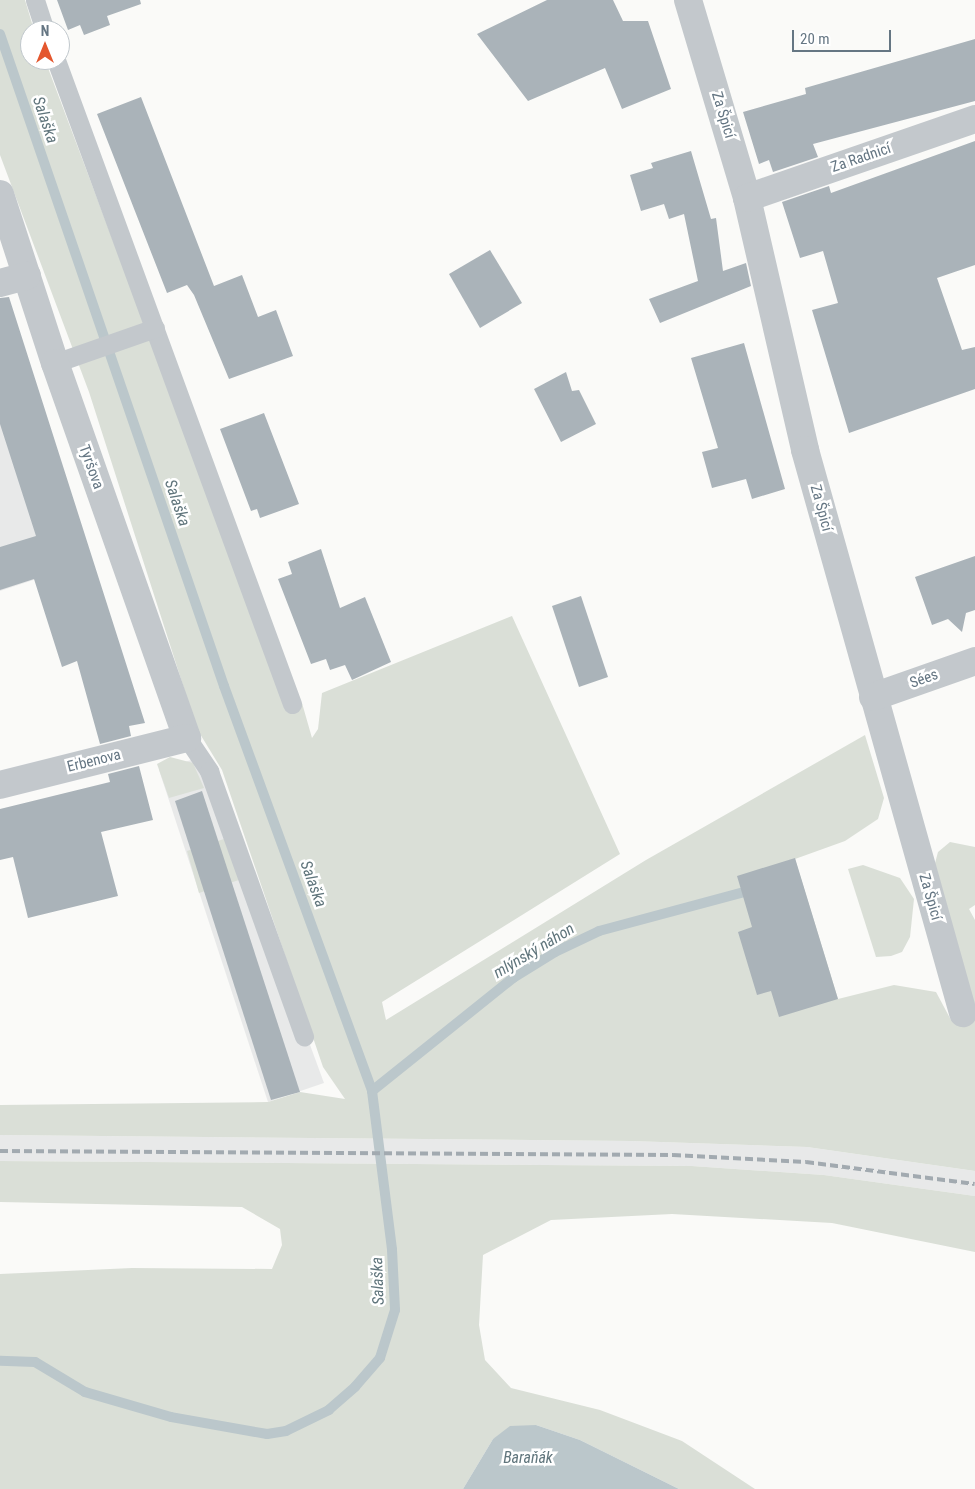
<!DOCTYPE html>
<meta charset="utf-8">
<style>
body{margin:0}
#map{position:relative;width:975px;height:1489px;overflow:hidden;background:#fafaf8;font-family:"Roboto Condensed",sans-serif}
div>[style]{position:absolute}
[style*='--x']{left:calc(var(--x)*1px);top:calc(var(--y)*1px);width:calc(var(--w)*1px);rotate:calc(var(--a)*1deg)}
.built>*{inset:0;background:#e8e9e9}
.green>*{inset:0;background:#dadfd7}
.water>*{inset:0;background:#bbc7cb}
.stream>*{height:10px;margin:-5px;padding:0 5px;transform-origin:5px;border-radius:5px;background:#bbc7cb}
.building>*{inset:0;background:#aab3b9}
.lane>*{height:19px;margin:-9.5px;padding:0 9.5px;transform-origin:9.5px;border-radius:9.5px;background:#c3c8cc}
.street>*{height:28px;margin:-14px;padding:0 14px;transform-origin:14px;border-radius:14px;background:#c3c8cc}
.rail>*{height:4px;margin-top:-2px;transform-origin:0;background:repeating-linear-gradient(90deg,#a2aab0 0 8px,transparent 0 12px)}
span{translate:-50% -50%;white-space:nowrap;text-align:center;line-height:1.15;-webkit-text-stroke:5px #fff;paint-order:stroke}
.street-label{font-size:15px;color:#657683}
.water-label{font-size:16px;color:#60757c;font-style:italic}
.north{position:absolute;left:20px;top:20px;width:50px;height:50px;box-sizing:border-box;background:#fff;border:1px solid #c1c8cd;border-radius:50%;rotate:0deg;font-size:14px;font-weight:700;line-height:20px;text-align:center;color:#657683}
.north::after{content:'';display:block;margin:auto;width:18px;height:22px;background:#e4572e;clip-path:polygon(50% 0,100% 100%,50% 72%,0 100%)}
.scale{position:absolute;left:792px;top:30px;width:99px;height:22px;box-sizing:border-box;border:2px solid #657683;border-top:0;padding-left:6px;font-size:15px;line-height:18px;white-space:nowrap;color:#657683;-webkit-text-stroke:4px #fff;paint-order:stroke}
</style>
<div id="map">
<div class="built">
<i style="clip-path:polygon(0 313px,91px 561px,0 591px)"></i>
<i style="clip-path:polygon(204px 756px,324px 1083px,268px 1102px,159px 770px)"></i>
<i style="clip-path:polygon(0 1135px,631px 1141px,807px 1147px,975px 1171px,975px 1196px,824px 1175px,692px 1166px,0 1161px)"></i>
</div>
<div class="green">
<i style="clip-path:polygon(0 0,25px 0,34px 30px,30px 30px,30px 60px,45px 60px,289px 708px,302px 703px,312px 738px,318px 729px,322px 693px,512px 616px,620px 854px,382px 1002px,386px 1020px,646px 860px,865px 735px,884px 798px,878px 819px,845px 841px,795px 859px,838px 999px,894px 985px,936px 992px,951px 1020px,975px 1012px,975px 1171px,807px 1147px,631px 1141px,0 1135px,0 1105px,268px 1102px,300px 1092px,345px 1099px,323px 1067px,222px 770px,197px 729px,89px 392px,0 155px)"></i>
<i style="clip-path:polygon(170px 757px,193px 763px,204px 788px,169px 798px,157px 764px)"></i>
<i style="clip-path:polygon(227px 838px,242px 879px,199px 893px,187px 851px)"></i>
<i style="clip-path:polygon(950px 842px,975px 847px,975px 905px,969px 909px,975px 920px,975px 1006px,934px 867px,938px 852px)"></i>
<i style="clip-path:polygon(863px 865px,900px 878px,914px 899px,910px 937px,902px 952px,891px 956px,876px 957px,848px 869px)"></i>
<i style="clip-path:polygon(0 1161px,692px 1166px,824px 1175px,975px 1196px,975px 1252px,832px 1223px,672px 1214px,551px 1220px,483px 1255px,479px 1325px,485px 1360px,511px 1388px,600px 1410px,682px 1441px,755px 1489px,679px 1489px,580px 1440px,536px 1425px,493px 1439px,463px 1489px,0 1489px,0 1274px,132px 1268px,272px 1269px,282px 1245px,280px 1229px,242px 1207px,0 1202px)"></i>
</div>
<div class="water">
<i style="clip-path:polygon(536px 1425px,580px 1440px,679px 1489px,463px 1489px,493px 1439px,510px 1426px)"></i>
</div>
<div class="stream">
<i style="--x:0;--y:34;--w:689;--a:71.04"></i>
<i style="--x:224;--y:686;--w:431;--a:69.9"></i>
<i style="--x:372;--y:1091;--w:160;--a:82.8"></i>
<i style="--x:392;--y:1250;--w:60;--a:87.1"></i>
<i style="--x:395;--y:1310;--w:50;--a:107.4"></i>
<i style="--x:380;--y:1358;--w:38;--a:131"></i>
<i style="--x:355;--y:1387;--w:35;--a:139"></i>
<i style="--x:329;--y:1410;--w:48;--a:154"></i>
<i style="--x:286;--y:1431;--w:19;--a:171"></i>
<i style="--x:267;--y:1434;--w:97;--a:-170"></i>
<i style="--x:171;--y:1417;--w:90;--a:-163.8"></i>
<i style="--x:85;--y:1392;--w:58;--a:-149"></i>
<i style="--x:35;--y:1362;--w:35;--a:-178"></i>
<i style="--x:372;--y:1091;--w:181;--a:-38.7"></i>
<i style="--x:513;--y:978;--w:49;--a:-31.8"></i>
<i style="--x:555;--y:952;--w:49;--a:-25.5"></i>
<i style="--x:599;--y:931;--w:147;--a:-15"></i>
</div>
<div class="building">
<i style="clip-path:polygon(57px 0,140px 0,141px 4px,107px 16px,110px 25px,84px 35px,80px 25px,68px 30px)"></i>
<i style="clip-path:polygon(547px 0,613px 0,623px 21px,648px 21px,671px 89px,622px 109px,605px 68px,528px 101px,477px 34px)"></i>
<i style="clip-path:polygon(975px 39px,975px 101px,813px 144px,818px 157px,773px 172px,769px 160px,759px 164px,743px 112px,806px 94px,805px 88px)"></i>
<i style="clip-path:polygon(141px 97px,214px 286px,242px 275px,258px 317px,276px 310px,293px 356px,229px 379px,194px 295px,187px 285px,167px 293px,97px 114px)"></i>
<i style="clip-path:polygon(975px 141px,975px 265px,937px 278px,962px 350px,975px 347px,975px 389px,849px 433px,812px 310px,838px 303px,823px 251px,800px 258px,782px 202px,829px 186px,831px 193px)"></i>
<i style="clip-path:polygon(691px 151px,711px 219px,716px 218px,723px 271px,746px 263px,751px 286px,660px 323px,649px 299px,698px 281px,684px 214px,669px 219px,664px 204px,641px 211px,630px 175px,653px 168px,651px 163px)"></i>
<i style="clip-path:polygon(490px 250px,522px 303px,480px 328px,449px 274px)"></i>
<i style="clip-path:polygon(9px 297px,145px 723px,129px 726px,131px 736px,100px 744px,77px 661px,62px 667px,34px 579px,0 590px,0 547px,36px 536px,0 424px,0 298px)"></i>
<i style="clip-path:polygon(744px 343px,785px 489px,752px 499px,746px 479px,712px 488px,702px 452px,718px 448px,691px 358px)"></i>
<i style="clip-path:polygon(566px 372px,572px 391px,579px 390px,596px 424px,561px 442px,534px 389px)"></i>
<i style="clip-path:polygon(264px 413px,299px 504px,260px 518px,257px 509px,251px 511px,220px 429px)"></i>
<i style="clip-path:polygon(321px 549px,340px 608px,365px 597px,391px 662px,352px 680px,345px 665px,330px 670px,326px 659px,311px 664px,278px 579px,292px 574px,288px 562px)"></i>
<i style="clip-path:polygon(975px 556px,975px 610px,966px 613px,962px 632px,948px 619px,932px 625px,915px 577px)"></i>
<i style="clip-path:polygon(581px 596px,608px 677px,579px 687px,552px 606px)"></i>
<i style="clip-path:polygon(139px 766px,153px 820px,101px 832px,118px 896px,28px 918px,13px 857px,0 860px,0 809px,110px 782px,108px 774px)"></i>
<i style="clip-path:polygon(202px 791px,300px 1092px,271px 1100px,175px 801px)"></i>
<i style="clip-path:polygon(795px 858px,838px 999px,779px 1017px,771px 991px,757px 995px,738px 932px,752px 927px,737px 876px)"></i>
</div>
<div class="lane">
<i style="--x:35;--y:0;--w:32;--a:72"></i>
<i style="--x:56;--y:60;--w:686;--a:69.87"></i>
<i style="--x:55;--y:363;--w:106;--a:-19.3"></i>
<i style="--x:187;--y:738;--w:40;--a:56"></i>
<i style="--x:209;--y:771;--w:282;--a:70.3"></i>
</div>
<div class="street">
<i style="--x:688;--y:0;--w:207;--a:73.4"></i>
<i style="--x:747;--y:198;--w:259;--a:77"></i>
<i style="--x:805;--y:450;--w:585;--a:74.32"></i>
<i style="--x:0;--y:194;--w:178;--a:72"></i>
<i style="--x:55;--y:363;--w:398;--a:70.6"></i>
<i style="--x:187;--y:738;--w:193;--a:165.9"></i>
<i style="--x:747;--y:198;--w:241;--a:-19.1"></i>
<i style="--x:0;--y:283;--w:28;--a:-15"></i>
<i style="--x:873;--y:697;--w:108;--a:-19.4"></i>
</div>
<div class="rail">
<i style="--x:0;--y:1151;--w:673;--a:0.34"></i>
<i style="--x:673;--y:1155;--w:133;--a:3"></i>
<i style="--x:806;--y:1162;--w:170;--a:7.4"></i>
</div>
<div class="street-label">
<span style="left:723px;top:115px;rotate:73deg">Za Špicí</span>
<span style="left:861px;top:158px;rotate:-19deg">Za Radnicí</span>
<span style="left:91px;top:467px;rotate:70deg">Tyršova</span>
<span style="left:821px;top:508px;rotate:75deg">Za Špicí</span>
<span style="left:924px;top:679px;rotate:-20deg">Sées</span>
<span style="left:94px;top:761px;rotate:-14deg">Erbenova</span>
<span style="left:930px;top:897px;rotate:74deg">Za Špicí</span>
</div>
<div class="water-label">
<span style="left:45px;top:120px;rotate:71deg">Salaška</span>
<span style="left:177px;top:503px;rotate:71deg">Salaška</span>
<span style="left:313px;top:884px;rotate:70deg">Salaška</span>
<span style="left:534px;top:951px;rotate:-31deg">mlýnský náhon</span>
<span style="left:378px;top:1281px;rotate:-92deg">Salaška</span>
<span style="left:528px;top:1458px">Baraňák</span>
</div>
<div class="north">N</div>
<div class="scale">20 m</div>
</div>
